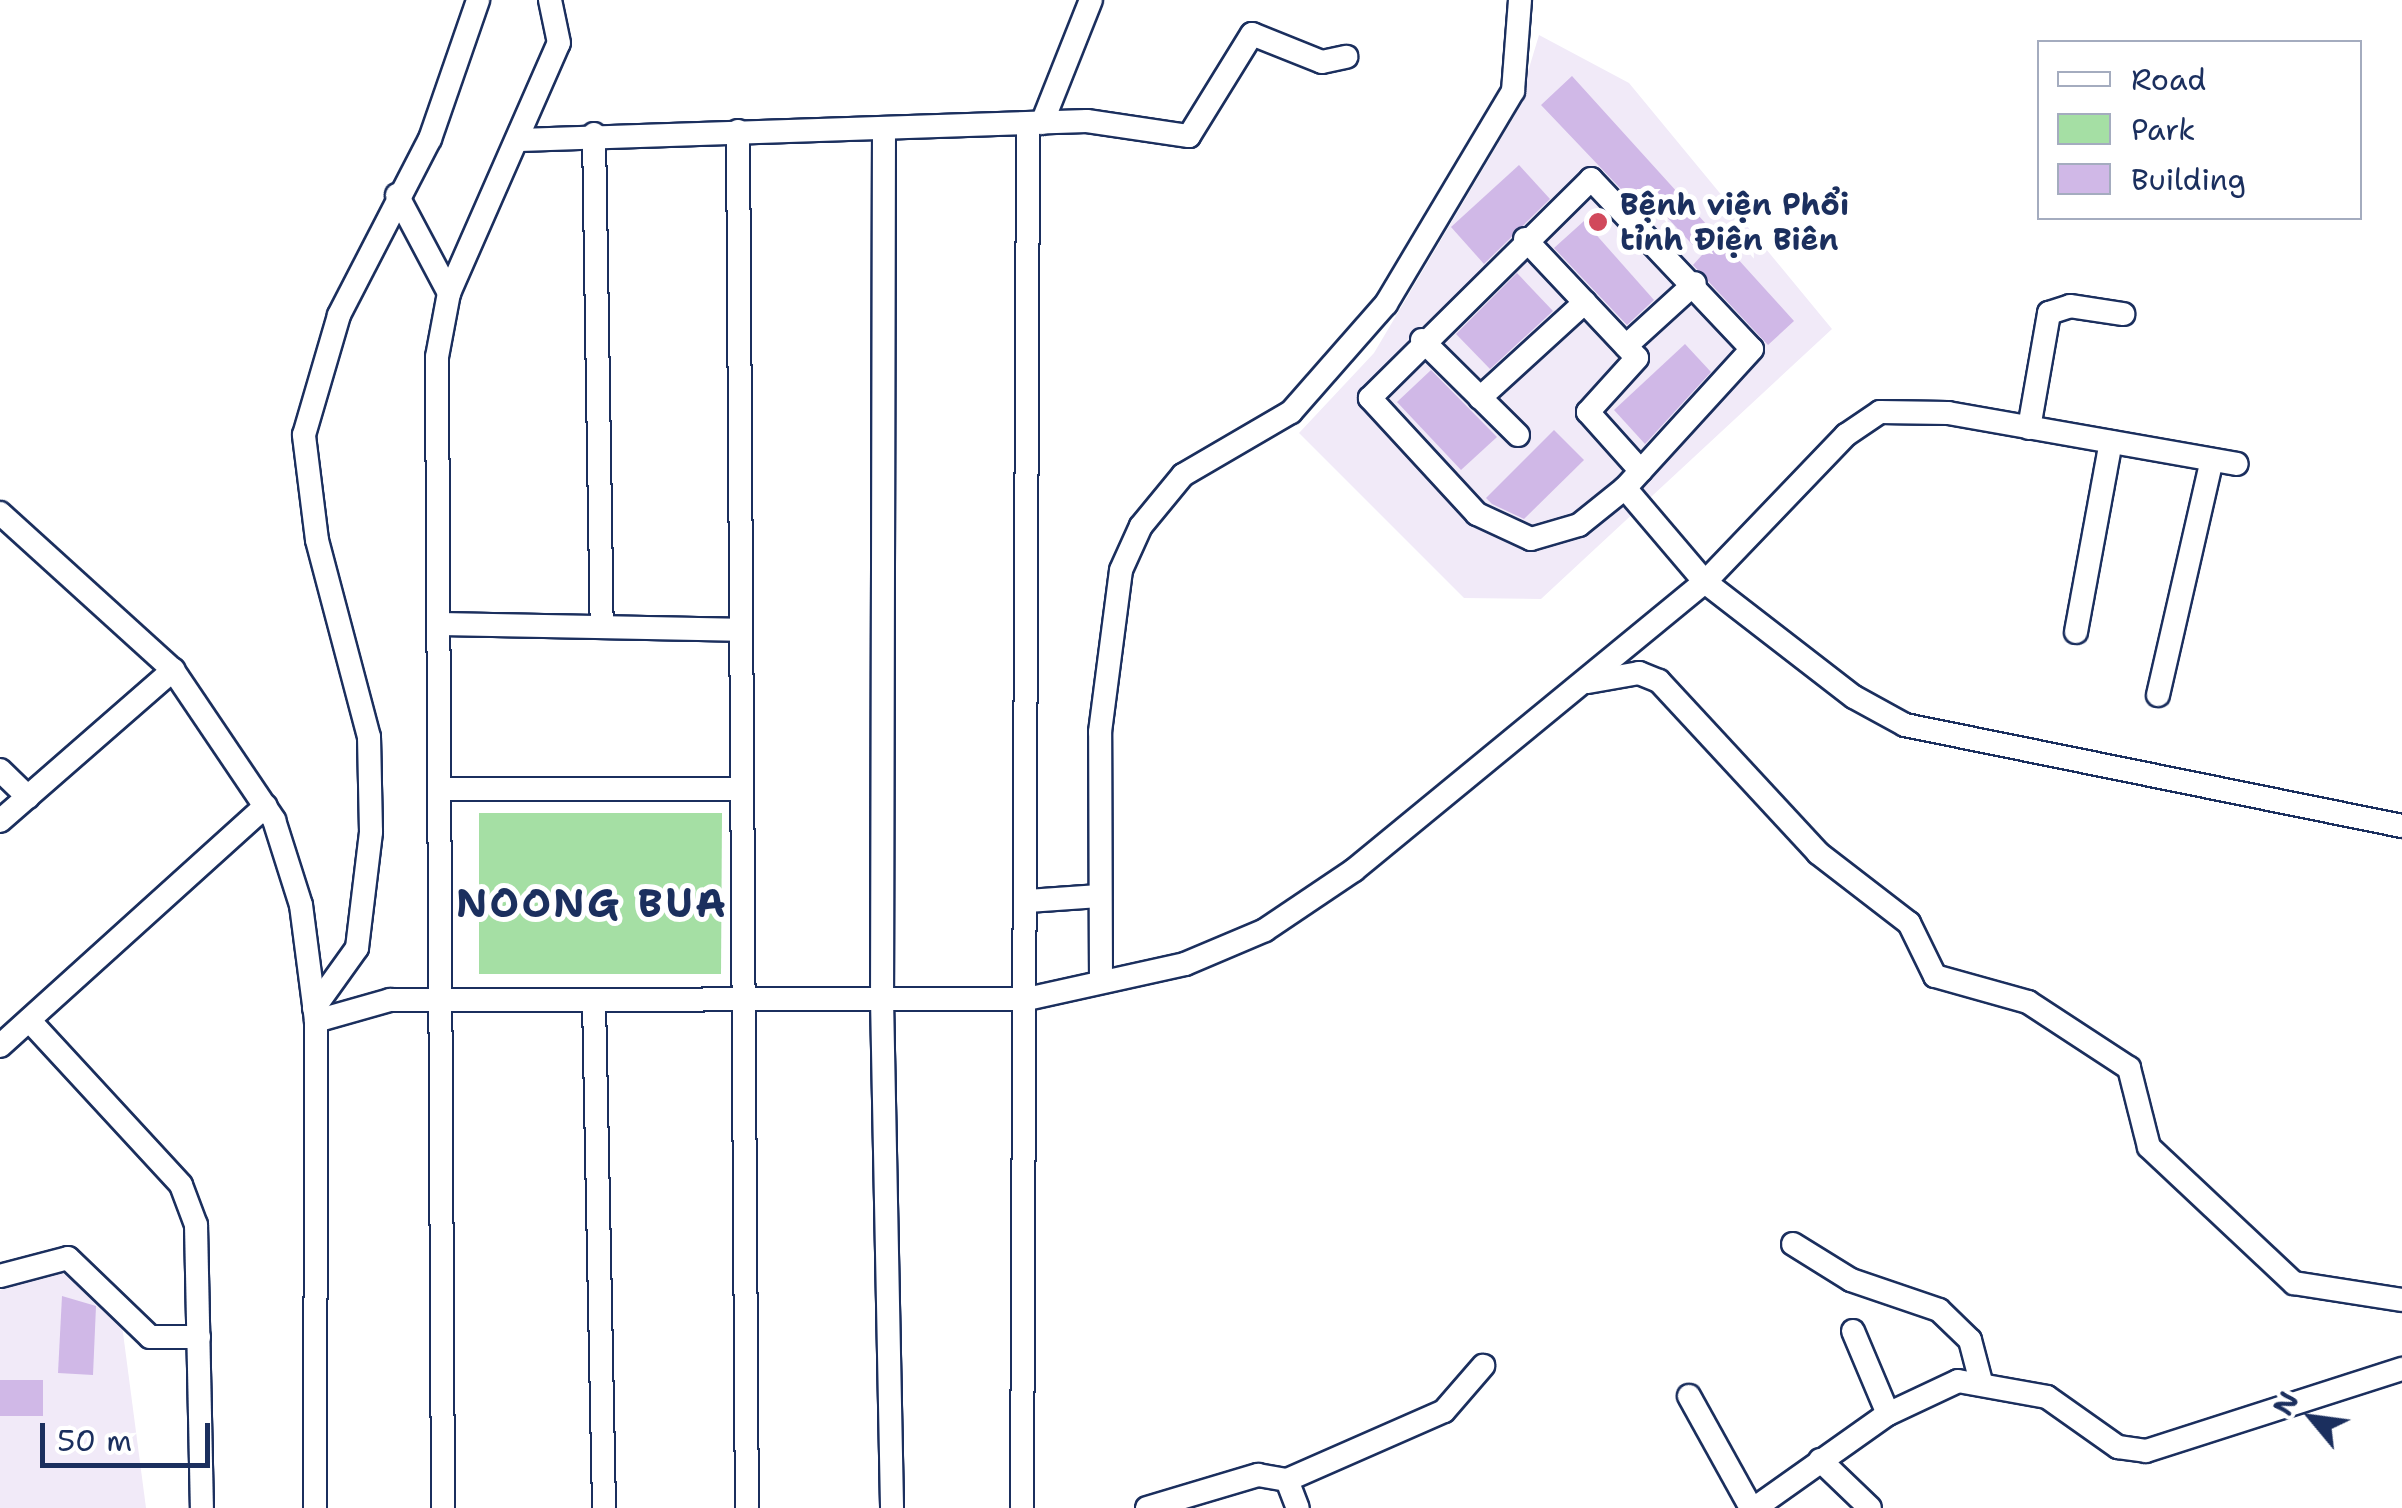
<!DOCTYPE html>
<meta charset="utf-8">
<style>
body{margin:0}
#map{position:relative;width:2402px;height:1508px;overflow:hidden;background:#fff;font-family:"Shantell Sans",sans-serif}
div>[style]{position:absolute}
[style*='--x']{left:calc(var(--x)*1px);top:calc(var(--y)*1px);width:calc(var(--w)*1px);rotate:calc(var(--a)*1deg)}
.built>*{inset:0;background:#f1eaf8}
.green>*{inset:0;background:#a5dfa4}
.building>*{inset:0;background:#d0b8e7}
.roads{filter:drop-shadow(2px 0 #1b2f5e) drop-shadow(-2px 0 #1b2f5e) drop-shadow(0 2px #1b2f5e) drop-shadow(0 -2px #1b2f5e)}
.minor>*{height:22px;margin:-11px;padding:0 11px;transform-origin:11px;border-radius:11px;background:#fff}
.dots>*{width:28px;height:28px;translate:-50% -50%;box-sizing:border-box;border:5px solid #fff;border-radius:50%}
span{translate:-50% -50%;white-space:nowrap;text-align:center;line-height:1.15;-webkit-text-stroke:10px #fff;paint-order:stroke}
.poi-label{font-size:30px;color:#1b2f5e;font-weight:700}
.left{translate:0 -50%;text-align:left}
.district-label{font-size:40px;color:#1b2f5e;font-weight:700;letter-spacing:2.5px}
.legend{position:absolute;left:2037px;top:40px;width:325px;height:180px;box-sizing:border-box;background:#fff;border:2px solid #a4acbf;margin:0;padding:12px 18px;list-style:none;font-size:30px;color:#1b2f5e}
.legend li{display:flex;align-items:center;gap:20px;height:50px}
.legend b{width:50px;border:2px solid #a4acbf}
.north{position:absolute;left:2262px;top:1368px;width:100px;height:100px;-webkit-text-stroke:8px #fff;paint-order:stroke;rotate:299deg;font-size:28px;font-weight:700;line-height:40px;text-align:center;color:#1b2f5e}
.north::after{content:'';display:block;margin:auto;width:35px;height:45px;background:#1b2f5e;clip-path:polygon(50% 0,100% 100%,50% 72%,0 100%)}
.scale{position:absolute;left:40px;top:1423px;width:170px;height:45px;box-sizing:border-box;border:5px solid #1b2f5e;border-top:0;padding-left:12px;font-size:30px;line-height:35px;white-space:nowrap;color:#1b2f5e;-webkit-text-stroke:8px #fff;paint-order:stroke}
</style>
<div id="map">
<div class="built">
<i style="clip-path:polygon(1539px 35px,1629px 83px,1832px 329px,1541px 599px,1464px 598px,1299px 433px,1374px 353px,1515px 115px)"></i>
<i style="clip-path:polygon(53px 1267px,120px 1310px,146px 1508px,0 1508px,0 1290px)"></i>
</div>
<div class="green">
<i style="clip-path:polygon(479px 813px,722px 813px,721px 974px,479px 974px)"></i>
</div>
<div class="building">
<i style="clip-path:polygon(1572px 76px,1794px 321px,1768px 345px,1693px 265px,1702px 255px,1651px 200px,1641px 210px,1541px 105px)"></i>
<i style="clip-path:polygon(1519px 165px,1550px 199px,1484px 264px,1451px 227px)"></i>
<i style="clip-path:polygon(1584px 221px,1654px 300px,1627px 325px,1554px 248px)"></i>
<i style="clip-path:polygon(1517px 273px,1553px 311px,1490px 369px,1456px 334px)"></i>
<i style="clip-path:polygon(1685px 344px,1711px 372px,1645px 444px,1614px 410px)"></i>
<i style="clip-path:polygon(1431px 370px,1497px 437px,1461px 470px,1397px 402px)"></i>
<i style="clip-path:polygon(1554px 430px,1584px 460px,1524px 519px,1492px 504px,1486px 498px)"></i>
<i style="clip-path:polygon(62px 1296px,96px 1306px,93px 1375px,58px 1373px)"></i>
<i style="clip-path:polygon(0 1380px,43px 1380px,43px 1416px,0 1416px)"></i>
</div>
<div class="roads">
<div class="minor">
<i style="--x:1042;--y:123;--w:132;--a:-68.3"></i>
<i style="--x:884;--y:128;--w:871;--a:90.13"></i>
<i style="--x:882;--y:999;--w:509;--a:88.87"></i>
<i style="--x:738;--y:131;--w:1377;--a:89.63"></i>
<i style="--x:594;--y:134;--w:493;--a:89.1"></i>
<i style="--x:520;--y:140;--w:567;--a:-1.92"></i>
<i style="--x:1087;--y:121;--w:103;--a:8.4"></i>
<i style="--x:1189;--y:136;--w:120;--a:-58.3"></i>
<i style="--x:1252;--y:34;--w:75;--a:21.8"></i>
<i style="--x:1322;--y:62;--w:25;--a:-12"></i>
<i style="--x:1591;--y:179;--w:234;--a:46.6"></i>
<i style="--x:1752;--y:349;--w:188;--a:132.4"></i>
<i style="--x:1625;--y:488;--w:59;--a:141.2"></i>
<i style="--x:1579;--y:525;--w:50;--a:163.7"></i>
<i style="--x:1531;--y:539;--w:60;--a:-155.2"></i>
<i style="--x:1477;--y:514;--w:158;--a:-132.7"></i>
<i style="--x:1370;--y:398;--w:311;--a:-44.7"></i>
<i style="--x:397;--y:195;--w:111;--a:62"></i>
<i style="--x:1525;--y:239;--w:163;--a:46.7"></i>
<i style="--x:1637;--y:358;--w:73;--a:132.2"></i>
<i style="--x:1588;--y:412;--w:79;--a:48.1"></i>
<i style="--x:1422;--y:340;--w:135;--a:44.7"></i>
<i style="--x:1626;--y:346;--w:93;--a:-42.4"></i>
<i style="--x:1480;--y:398;--w:142;--a:-42.4"></i>
<i style="--x:2029;--y:428;--w:117;--a:-80.1"></i>
<i style="--x:2049;--y:313;--w:22;--a:-18"></i>
<i style="--x:2070;--y:306;--w:54;--a:8.6"></i>
<i style="--x:1625;--y:488;--w:123;--a:49.6"></i>
<i style="--x:1705;--y:582;--w:188;--a:37.7"></i>
<i style="--x:1854;--y:697;--w:58;--a:28.8"></i>
<i style="--x:1905;--y:725;--w:507;--a:11.49"></i>
<i style="--x:0;--y:513;--w:234;--a:42.2"></i>
<i style="--x:173;--y:670;--w:181;--a:56"></i>
<i style="--x:274;--y:820;--w:89;--a:72.4"></i>
<i style="--x:301;--y:905;--w:117;--a:82.6"></i>
<i style="--x:316;--y:1021;--w:487;--a:90.1"></i>
<i style="--x:439;--y:624;--w:300;--a:1.1"></i>
<i style="--x:2076;--y:632;--w:193;--a:-79.6"></i>
<i style="--x:1588;--y:682;--w:52;--a:-10"></i>
<i style="--x:1639;--y:673;--w:22;--a:22"></i>
<i style="--x:1659;--y:681;--w:234;--a:47.2"></i>
<i style="--x:1818;--y:853;--w:115;--a:37.6"></i>
<i style="--x:1909;--y:923;--w:59;--a:63.9"></i>
<i style="--x:1935;--y:976;--w:97;--a:15.6"></i>
<i style="--x:2028;--y:1002;--w:121;--a:33.2"></i>
<i style="--x:2129;--y:1068;--w:81;--a:75.8"></i>
<i style="--x:2149;--y:1147;--w:199;--a:43.2"></i>
<i style="--x:2294;--y:1283;--w:109;--a:8.9"></i>
<i style="--x:2158;--y:695;--w:241;--a:-77.1"></i>
<i style="--x:0;--y:770;--w:39;--a:44"></i>
<i style="--x:441;--y:789;--w:299;--a:0"></i>
<i style="--x:0;--y:821;--w:230;--a:-41.1"></i>
<i style="--x:1028;--y:901;--w:71;--a:-4"></i>
<i style="--x:1101;--y:981;--w:249;--a:-90.2"></i>
<i style="--x:1100;--y:732;--w:163;--a:-82.6"></i>
<i style="--x:1121;--y:570;--w:48;--a:-65.6"></i>
<i style="--x:1141;--y:526;--w:66;--a:-50.5"></i>
<i style="--x:1183;--y:475;--w:125;--a:-30.3"></i>
<i style="--x:1291;--y:412;--w:144;--a:-48.7"></i>
<i style="--x:1386;--y:304;--w:248;--a:-59.2"></i>
<i style="--x:1513;--y:91;--w:91;--a:-85.6"></i>
<i style="--x:594;--y:1000;--w:508;--a:88.87"></i>
<i style="--x:314;--y:1008;--w:74;--a:-54.4"></i>
<i style="--x:357;--y:948;--w:117;--a:-83.1"></i>
<i style="--x:371;--y:832;--w:95;--a:-91.2"></i>
<i style="--x:369;--y:737;--w:204;--a:-104.8"></i>
<i style="--x:317;--y:540;--w:106;--a:-97.1"></i>
<i style="--x:304;--y:435;--w:125;--a:-73.7"></i>
<i style="--x:339;--y:315;--w:198;--a:-62.7"></i>
<i style="--x:430;--y:139;--w:147;--a:-70.9"></i>
<i style="--x:29;--y:1020;--w:224;--a:47.3"></i>
<i style="--x:181;--y:1185;--w:43;--a:69.4"></i>
<i style="--x:196;--y:1225;--w:283;--a:88.8"></i>
<i style="--x:316;--y:1021;--w:77;--a:-15.8"></i>
<i style="--x:390;--y:1000;--w:637;--a:-0.09"></i>
<i style="--x:1027;--y:999;--w:162;--a:-12.5"></i>
<i style="--x:1185;--y:964;--w:87;--a:-23"></i>
<i style="--x:1265;--y:930;--w:107;--a:-34"></i>
<i style="--x:1354;--y:870;--w:454;--a:-39.4"></i>
<i style="--x:1705;--y:582;--w:204;--a:-46.2"></i>
<i style="--x:1846;--y:435;--w:41;--a:-34.1"></i>
<i style="--x:1880;--y:412;--w:68;--a:0.8"></i>
<i style="--x:1948;--y:413;--w:293;--a:10"></i>
<i style="--x:0;--y:1046;--w:358;--a:-42.1"></i>
<i style="--x:1793;--y:1244;--w:68;--a:31.8"></i>
<i style="--x:1851;--y:1280;--w:93;--a:18.8"></i>
<i style="--x:1939;--y:1310;--w:43;--a:44.1"></i>
<i style="--x:1970;--y:1340;--w:43;--a:75.3"></i>
<i style="--x:0;--y:1276;--w:70;--a:-14.8"></i>
<i style="--x:68;--y:1258;--w:114;--a:43.9"></i>
<i style="--x:150;--y:1337;--w:49;--a:0"></i>
<i style="--x:1853;--y:1331;--w:90;--a:67.1"></i>
<i style="--x:1689;--y:1396;--w:128;--a:61"></i>
<i style="--x:1820;--y:1460;--w:69;--a:43.8"></i>
<i style="--x:1287;--y:1480;--w:171;--a:-23.7"></i>
<i style="--x:1444;--y:1411;--w:60;--a:-49.1"></i>
<i style="--x:443;--y:1508;--w:1151;--a:-90.3"></i>
<i style="--x:437;--y:357;--w:65;--a:-79.4"></i>
<i style="--x:449;--y:293;--w:273;--a:-66.3"></i>
<i style="--x:559;--y:43;--w:44;--a:-101.8"></i>
<i style="--x:1022;--y:1508;--w:1384;--a:-89.75"></i>
<i style="--x:1147;--y:1508;--w:116;--a:-16.6"></i>
<i style="--x:1258;--y:1475;--w:29;--a:10"></i>
<i style="--x:1287;--y:1480;--w:30;--a:69"></i>
<i style="--x:1755;--y:1508;--w:163;--a:-35.3"></i>
<i style="--x:1888;--y:1414;--w:77;--a:-25.2"></i>
<i style="--x:1958;--y:1381;--w:90;--a:10.2"></i>
<i style="--x:2047;--y:1397;--w:87;--a:35.2"></i>
<i style="--x:2118;--y:1447;--w:28;--a:8"></i>
<i style="--x:2146;--y:1451;--w:269;--a:-17.8"></i>
</div>
</div>
<div class="dots">
<i style="left:1598px;top:222px;background:#d1495b"></i>
</div>
<div class="poi-label">
<span class="left" style="left:1620px;top:222px">Bệnh viện Phổi<br>tỉnh Điện Biên</span>
</div>
<div class="district-label">
<span style="left:592px;top:903px">NOONG BUA</span>
</div>
<ul class="legend">
<li><b style="height:12px;background:#fff"></b>Road</li>
<li><b style="height:28px;background:#a5dfa4"></b>Park</li>
<li><b style="height:28px;background:#d0b8e7"></b>Building</li>
</ul>
<div class="north">N</div>
<div class="scale">50 m</div>
</div>
